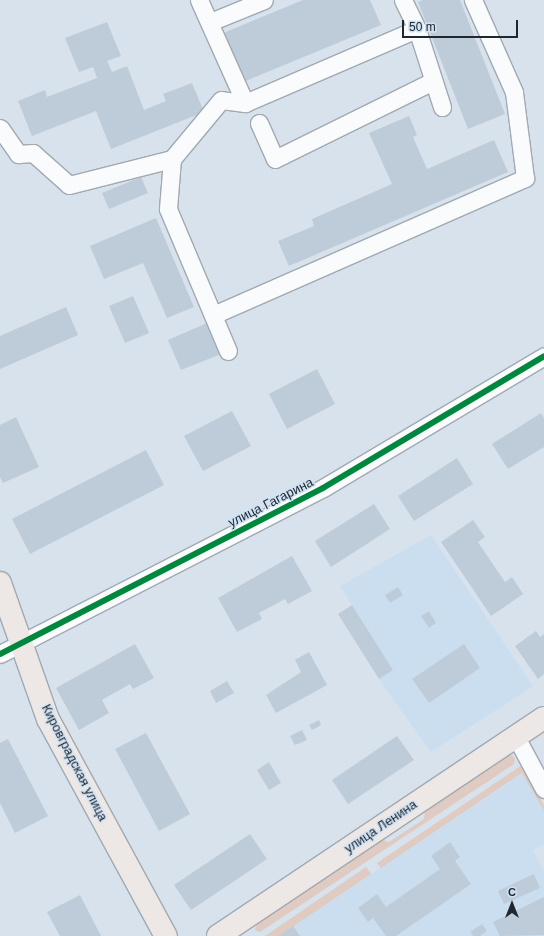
<!DOCTYPE html>
<meta charset="utf-8">
<style>
body{margin:0}
#map{position:relative;width:544px;height:936px;overflow:hidden;background:#d7e2ec;font-family:Helvetica,sans-serif}
div>[style]{position:absolute}
[style*='--x']{left:calc(var(--x)*1px);top:calc(var(--y)*1px);width:calc(var(--w)*1px);rotate:calc(var(--a)*1deg)}
.built>*{inset:0;background:#cbdef0}
.green>*{inset:0;background:#dfcbc1}
.building>*{inset:0;background:#beccd9}
.roads{filter:drop-shadow(1px 0 #a1a9b1) drop-shadow(-1px 0 #a1a9b1) drop-shadow(0 1px #a1a9b1) drop-shadow(0 -1px #a1a9b1)}
.minor>*{height:17px;margin:-8.5px;padding:0 8.5px;transform-origin:8.5px;border-radius:8.5px;background:#f9fbfc}
.major>*{height:22px;margin:-11px;padding:0 11px;transform-origin:11px;border-radius:11px;background:#ede8e5}
.cycleway>*{height:6px;margin:-3px;padding:0 3px;transform-origin:3px;border-radius:3px;background:#00873e}
span{translate:-50% -50%;white-space:nowrap;text-align:center;line-height:1.15;-webkit-text-stroke:3px #cfe2f4;paint-order:stroke}
.street-label{font-size:13px;color:#21272e}
.north{position:absolute;left:492px;top:884px;width:40px;height:40px;-webkit-text-stroke:3px #cfe2f4;paint-order:stroke;rotate:0deg;font-size:11px;font-weight:700;line-height:16px;text-align:center;color:#21272e}
.north::after{content:'';display:block;margin:auto;width:14px;height:18px;background:#21272e;clip-path:polygon(50% 0,100% 100%,50% 72%,0 100%)}
.scale{position:absolute;left:402px;top:20px;width:116px;height:18px;box-sizing:border-box;border:2px solid #21272e;border-top:0;padding-left:5px;font-size:12px;line-height:14px;white-space:nowrap;color:#21272e;-webkit-text-stroke:3px #cfe2f4;paint-order:stroke}
</style>
<div id="map">
<div class="built">
<i style="clip-path:polygon(431px 535px,533px 686px,431px 752px,379px 679px,393px 670px,340px 586px)"></i>
<i style="clip-path:polygon(523px 773px,544px 811px,544px 844px,533px 850px,544px 871px,544px 936px,300px 936px,293px 926px)"></i>
</div>
<div class="green">
<i style="clip-path:polygon(511px 755px,515px 758px,514px 764px,260px 932px,255px 930px,257px 922px,382px 840px,389px 842px,424px 819px,425px 810px,504px 756px)"></i>
<i style="clip-path:polygon(522px 765px,544px 805px,544px 811px,522px 773px,381px 868px,377px 863px)"></i>
<i style="clip-path:polygon(366px 867px,371px 874px,279px 936px,265px 936px)"></i>
</div>
<div class="building">
<i style="clip-path:polygon(303px 0,370px 0,381px 25px,241px 83px,221px 34px)"></i>
<i style="clip-path:polygon(423px 0,460px 0,505px 114px,468px 129px,418px 2px)"></i>
<i style="clip-path:polygon(107px 22px,121px 56px,107px 61px,112px 72px,127px 66px,144px 110px,166px 101px,163px 94px,192px 83px,204px 112px,111px 149px,96px 111px,32px 136px,18px 101px,45px 90px,47px 97px,97px 78px,93px 67px,79px 72px,65px 38px)"></i>
<i style="clip-path:polygon(409px 116px,417px 135px,413px 137px,427px 169px,494px 140px,508px 172px,289px 266px,278px 241px,314px 226px,312px 219px,392px 184px,369px 133px)"></i>
<i style="clip-path:polygon(141px 177px,148px 193px,109px 209px,102px 193px)"></i>
<i style="clip-path:polygon(156px 218px,194px 307px,167px 318px,143px 263px,104px 279px,90px 246px)"></i>
<i style="clip-path:polygon(133px 296px,149px 333px,125px 343px,109px 306px)"></i>
<i style="clip-path:polygon(66px 307px,78px 335px,0 369px,0 336px)"></i>
<i style="clip-path:polygon(207px 323px,221px 354px,181px 370px,168px 340px)"></i>
<i style="clip-path:polygon(317px 369px,335px 404px,287px 429px,269px 394px)"></i>
<i style="clip-path:polygon(232px 411px,251px 446px,203px 471px,184px 436px)"></i>
<i style="clip-path:polygon(541px 413px,544px 418px,544px 447px,508px 469px,492px 444px)"></i>
<i style="clip-path:polygon(16px 417px,39px 467px,3px 483px,0 477px,0 425px)"></i>
<i style="clip-path:polygon(146px 450px,164px 485px,30px 554px,12px 519px)"></i>
<i style="clip-path:polygon(457px 458px,473px 484px,414px 521px,398px 496px)"></i>
<i style="clip-path:polygon(374px 504px,390px 529px,331px 567px,315px 541px)"></i>
<i style="clip-path:polygon(473px 520px,485px 537px,478px 542px,505px 582px,512px 577px,523px 594px,491px 616px,441px 542px)"></i>
<i style="clip-path:polygon(292px 556px,312px 591px,288px 604px,285px 599px,259px 613px,262px 619px,237px 632px,218px 598px)"></i>
<i style="clip-path:polygon(398px 587px,403px 595px,390px 603px,385px 595px)"></i>
<i style="clip-path:polygon(352px 605px,393px 670px,379px 679px,338px 614px)"></i>
<i style="clip-path:polygon(429px 611px,436px 623px,429px 628px,421px 616px)"></i>
<i style="clip-path:polygon(536px 631px,540px 637px,544px 634px,544px 674px,538px 679px,515px 646px)"></i>
<i style="clip-path:polygon(135px 644px,154px 678px,133px 689px,130px 684px,102px 700px,109px 713px,79px 730px,56px 688px)"></i>
<i style="clip-path:polygon(464px 644px,480px 668px,429px 703px,412px 679px)"></i>
<i style="clip-path:polygon(309px 652px,327px 685px,276px 713px,266px 695px,301px 672px,295px 660px)"></i>
<i style="clip-path:polygon(227px 681px,234px 693px,216px 703px,210px 691px)"></i>
<i style="clip-path:polygon(319px 720px,321px 725px,312px 730px,309px 725px)"></i>
<i style="clip-path:polygon(302px 730px,307px 740px,295px 745px,290px 736px)"></i>
<i style="clip-path:polygon(146px 733px,190px 814px,159px 831px,115px 749px)"></i>
<i style="clip-path:polygon(397px 736px,414px 760px,348px 804px,332px 780px)"></i>
<i style="clip-path:polygon(8px 739px,48px 816px,15px 833px,0 803px,0 743px)"></i>
<i style="clip-path:polygon(269px 762px,281px 783px,269px 790px,257px 770px)"></i>
<i style="clip-path:polygon(250px 834px,267px 859px,191px 910px,174px 885px)"></i>
<i style="clip-path:polygon(450px 842px,460px 857px,455px 861px,471px 884px,396px 936px,386px 936px,373px 918px,368px 922px,358px 908px,377px 894px,386px 907px,440px 869px,431px 856px)"></i>
<i style="clip-path:polygon(534px 874px,540px 888px,504px 904px,498px 891px)"></i>
<i style="clip-path:polygon(80px 895px,101px 936px,60px 936px,47px 912px)"></i>
<i style="clip-path:polygon(544px 897px,544px 935px,500px 936px,493px 922px)"></i>
<i style="clip-path:polygon(482px 924px,487px 931px,480px 936px,473px 936px,470px 932px)"></i>
<i style="clip-path:polygon(293px 926px,300px 936px,279px 936px)"></i>
</div>
<div class="roads">
<div class="minor">
<i style="--x:199;--y:0;--w:113;--a:65.9"></i>
<i style="--x:245;--y:103;--w:24;--a:-173"></i>
<i style="--x:221;--y:100;--w:77;--a:129.7"></i>
<i style="--x:172;--y:159;--w:50;--a:94.6"></i>
<i style="--x:168;--y:209;--w:154;--a:67.1"></i>
<i style="--x:403;--y:0;--w:32;--a:64"></i>
<i style="--x:417;--y:29;--w:82;--a:72.2"></i>
<i style="--x:210;--y:22;--w:58;--a:-22.2"></i>
<i style="--x:245;--y:103;--w:187;--a:-23.3"></i>
<i style="--x:259;--y:123;--w:39;--a:66"></i>
<i style="--x:275;--y:159;--w:176;--a:-26.3"></i>
<i style="--x:0;--y:128;--w:32;--a:55"></i>
<i style="--x:18;--y:154;--w:15;--a:-4"></i>
<i style="--x:33;--y:153;--w:48;--a:41.6"></i>
<i style="--x:69;--y:185;--w:106;--a:-14.2"></i>
<i style="--x:213;--y:315;--w:341;--a:-23.7"></i>
<i style="--x:525;--y:178;--w:87;--a:-97.3"></i>
<i style="--x:514;--y:92;--w:101;--a:-114"></i>
<i style="--x:0;--y:654;--w:363;--a:-27.2"></i>
<i style="--x:323;--y:488;--w:257;--a:-30.8"></i>
<i style="--x:516;--y:737;--w:59;--a:61.7"></i>
</div>
<div class="major">
<i style="--x:0;--y:583;--w:144;--a:70.6"></i>
<i style="--x:48;--y:719;--w:247;--a:61.5"></i>
<i style="--x:218;--y:936;--w:392;--a:-33.8"></i>
</div>
</div>
<div class="cycleway">
<i style="--x:0;--y:654;--w:363;--a:-27.2"></i>
<i style="--x:323;--y:488;--w:257;--a:-30.8"></i>
</div>
<div class="street-label">
<span style="left:271px;top:503px;rotate:-27deg">улица Гагарина</span>
<span style="left:74px;top:763px;rotate:63deg">Кировградская улица</span>
<span style="left:381px;top:827px;rotate:-34deg">улица Ленина</span>
</div>
<div class="north">С</div>
<div class="scale">50 m</div>
</div>
